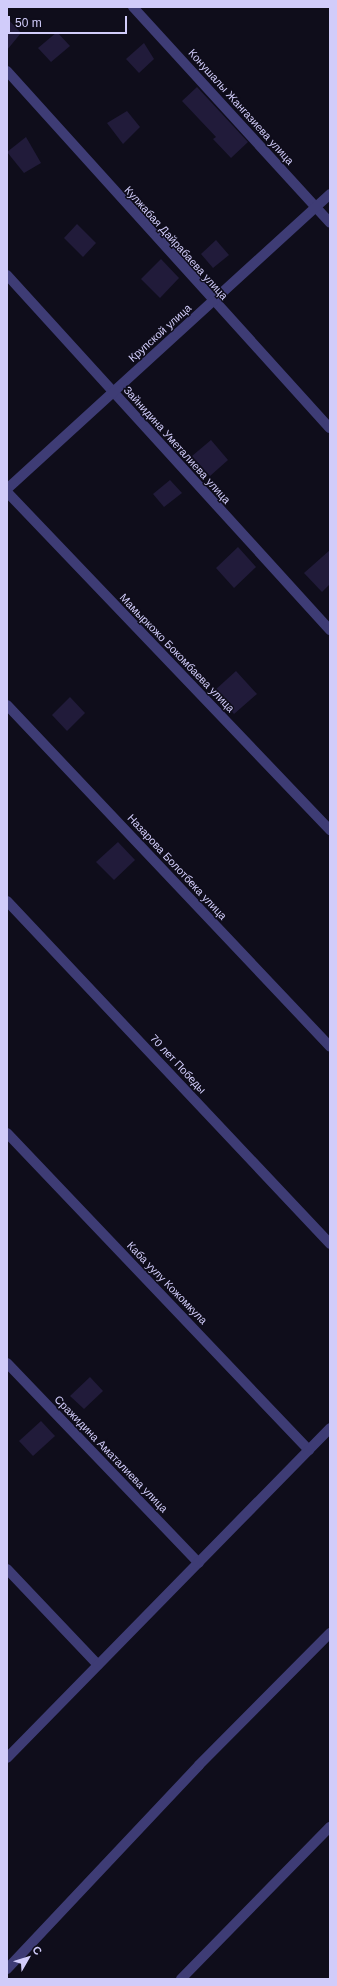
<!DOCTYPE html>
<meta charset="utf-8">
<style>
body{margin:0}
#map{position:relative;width:337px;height:1986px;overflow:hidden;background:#0f0d1b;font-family:Helvetica,sans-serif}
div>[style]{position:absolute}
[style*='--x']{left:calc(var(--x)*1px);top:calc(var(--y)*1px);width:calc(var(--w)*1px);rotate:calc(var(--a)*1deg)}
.building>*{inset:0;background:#211b3a}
.street>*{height:10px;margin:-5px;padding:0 5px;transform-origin:5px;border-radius:5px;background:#3e3c75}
span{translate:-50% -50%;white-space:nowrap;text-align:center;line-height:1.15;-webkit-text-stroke:3px #0f0d1b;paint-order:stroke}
.street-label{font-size:11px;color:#d1ccfa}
.frame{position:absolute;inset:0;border:8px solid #d1ccfa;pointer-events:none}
.north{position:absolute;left:8px;top:1938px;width:40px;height:40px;-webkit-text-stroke:3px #0f0d1b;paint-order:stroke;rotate:51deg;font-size:11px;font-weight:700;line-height:16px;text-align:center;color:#d1ccfa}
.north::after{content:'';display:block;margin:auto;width:14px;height:18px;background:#d1ccfa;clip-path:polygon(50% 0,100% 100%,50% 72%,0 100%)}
.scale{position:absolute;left:8px;top:16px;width:119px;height:18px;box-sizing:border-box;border:2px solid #d1ccfa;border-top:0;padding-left:5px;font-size:12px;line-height:14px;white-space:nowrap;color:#d1ccfa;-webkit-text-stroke:3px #0f0d1b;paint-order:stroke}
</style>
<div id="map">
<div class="building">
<i style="clip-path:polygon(7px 18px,21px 33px,7px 50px)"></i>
<i style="clip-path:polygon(57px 32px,70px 46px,51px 62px,38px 48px)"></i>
<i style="clip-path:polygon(144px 43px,154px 59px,139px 73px,126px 59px)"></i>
<i style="clip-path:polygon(197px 87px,248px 142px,231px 158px,213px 139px,216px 137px,182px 101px)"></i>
<i style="clip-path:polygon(127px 111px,140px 127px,123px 144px,107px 123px)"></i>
<i style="clip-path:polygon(26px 137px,41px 163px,24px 173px,7px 152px)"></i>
<i style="clip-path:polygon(77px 224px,96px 243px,83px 257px,64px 238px)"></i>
<i style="clip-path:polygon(216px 240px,229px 255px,213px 268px,201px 254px)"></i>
<i style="clip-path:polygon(161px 259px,179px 278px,160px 298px,141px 279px)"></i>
<i style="clip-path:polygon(211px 440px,228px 460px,210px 476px,192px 456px)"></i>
<i style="clip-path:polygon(170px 480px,182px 493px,164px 507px,153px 494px)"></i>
<i style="clip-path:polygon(238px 547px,256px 567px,234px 588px,216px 568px)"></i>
<i style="clip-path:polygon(330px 550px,330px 584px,322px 592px,304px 573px)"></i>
<i style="clip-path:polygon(236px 671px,257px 694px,234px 714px,214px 691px)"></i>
<i style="clip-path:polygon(70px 697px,85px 713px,67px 731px,52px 715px)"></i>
<i style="clip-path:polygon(118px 842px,135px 860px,114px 880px,96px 862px)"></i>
<i style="clip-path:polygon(90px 1377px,103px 1391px,84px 1409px,70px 1396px)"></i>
<i style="clip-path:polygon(41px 1421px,55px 1436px,33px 1456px,19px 1441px)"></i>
</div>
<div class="street">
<i style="--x:133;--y:7;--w:292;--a:47.6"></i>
<i style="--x:7;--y:71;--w:481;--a:47.9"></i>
<i style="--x:7;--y:275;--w:480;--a:47.7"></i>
<i style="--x:7;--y:489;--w:437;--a:-42.4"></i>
<i style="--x:7;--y:492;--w:468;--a:46.3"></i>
<i style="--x:7;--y:705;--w:470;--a:46.6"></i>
<i style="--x:7;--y:901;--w:471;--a:46.7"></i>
<i style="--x:7;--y:1133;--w:438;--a:46.4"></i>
<i style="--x:7;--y:1363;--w:277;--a:46.2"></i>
<i style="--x:7;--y:1569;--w:132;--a:46.5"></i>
<i style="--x:7;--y:1758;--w:462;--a:-45.6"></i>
<i style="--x:7;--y:1969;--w:280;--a:-46.7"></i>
<i style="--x:199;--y:1765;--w:186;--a:-45.2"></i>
<i style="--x:181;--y:1979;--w:213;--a:-45.6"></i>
</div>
<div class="street-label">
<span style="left:241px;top:107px;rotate:48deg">Конушалы Жангазиева улица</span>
<span style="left:176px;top:243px;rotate:48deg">Кулжабая Дайрабаева улица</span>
<span style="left:160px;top:333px;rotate:-42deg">Крупской улица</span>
<span style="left:177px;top:445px;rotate:48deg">Зайнидина Уметалиева улица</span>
<span style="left:177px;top:653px;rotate:46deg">Мамыркожо Бокомбаева улица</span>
<span style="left:177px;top:867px;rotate:47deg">Назарова Болотбека улица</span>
<span style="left:178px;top:1064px;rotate:47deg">70 лет Победы</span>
<span style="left:167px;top:1283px;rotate:46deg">Каба уулу Кожомкула</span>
<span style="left:111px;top:1454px;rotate:46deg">Сражидина Аматалиева улица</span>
</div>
<div class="frame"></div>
<div class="north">С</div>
<div class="scale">50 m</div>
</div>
